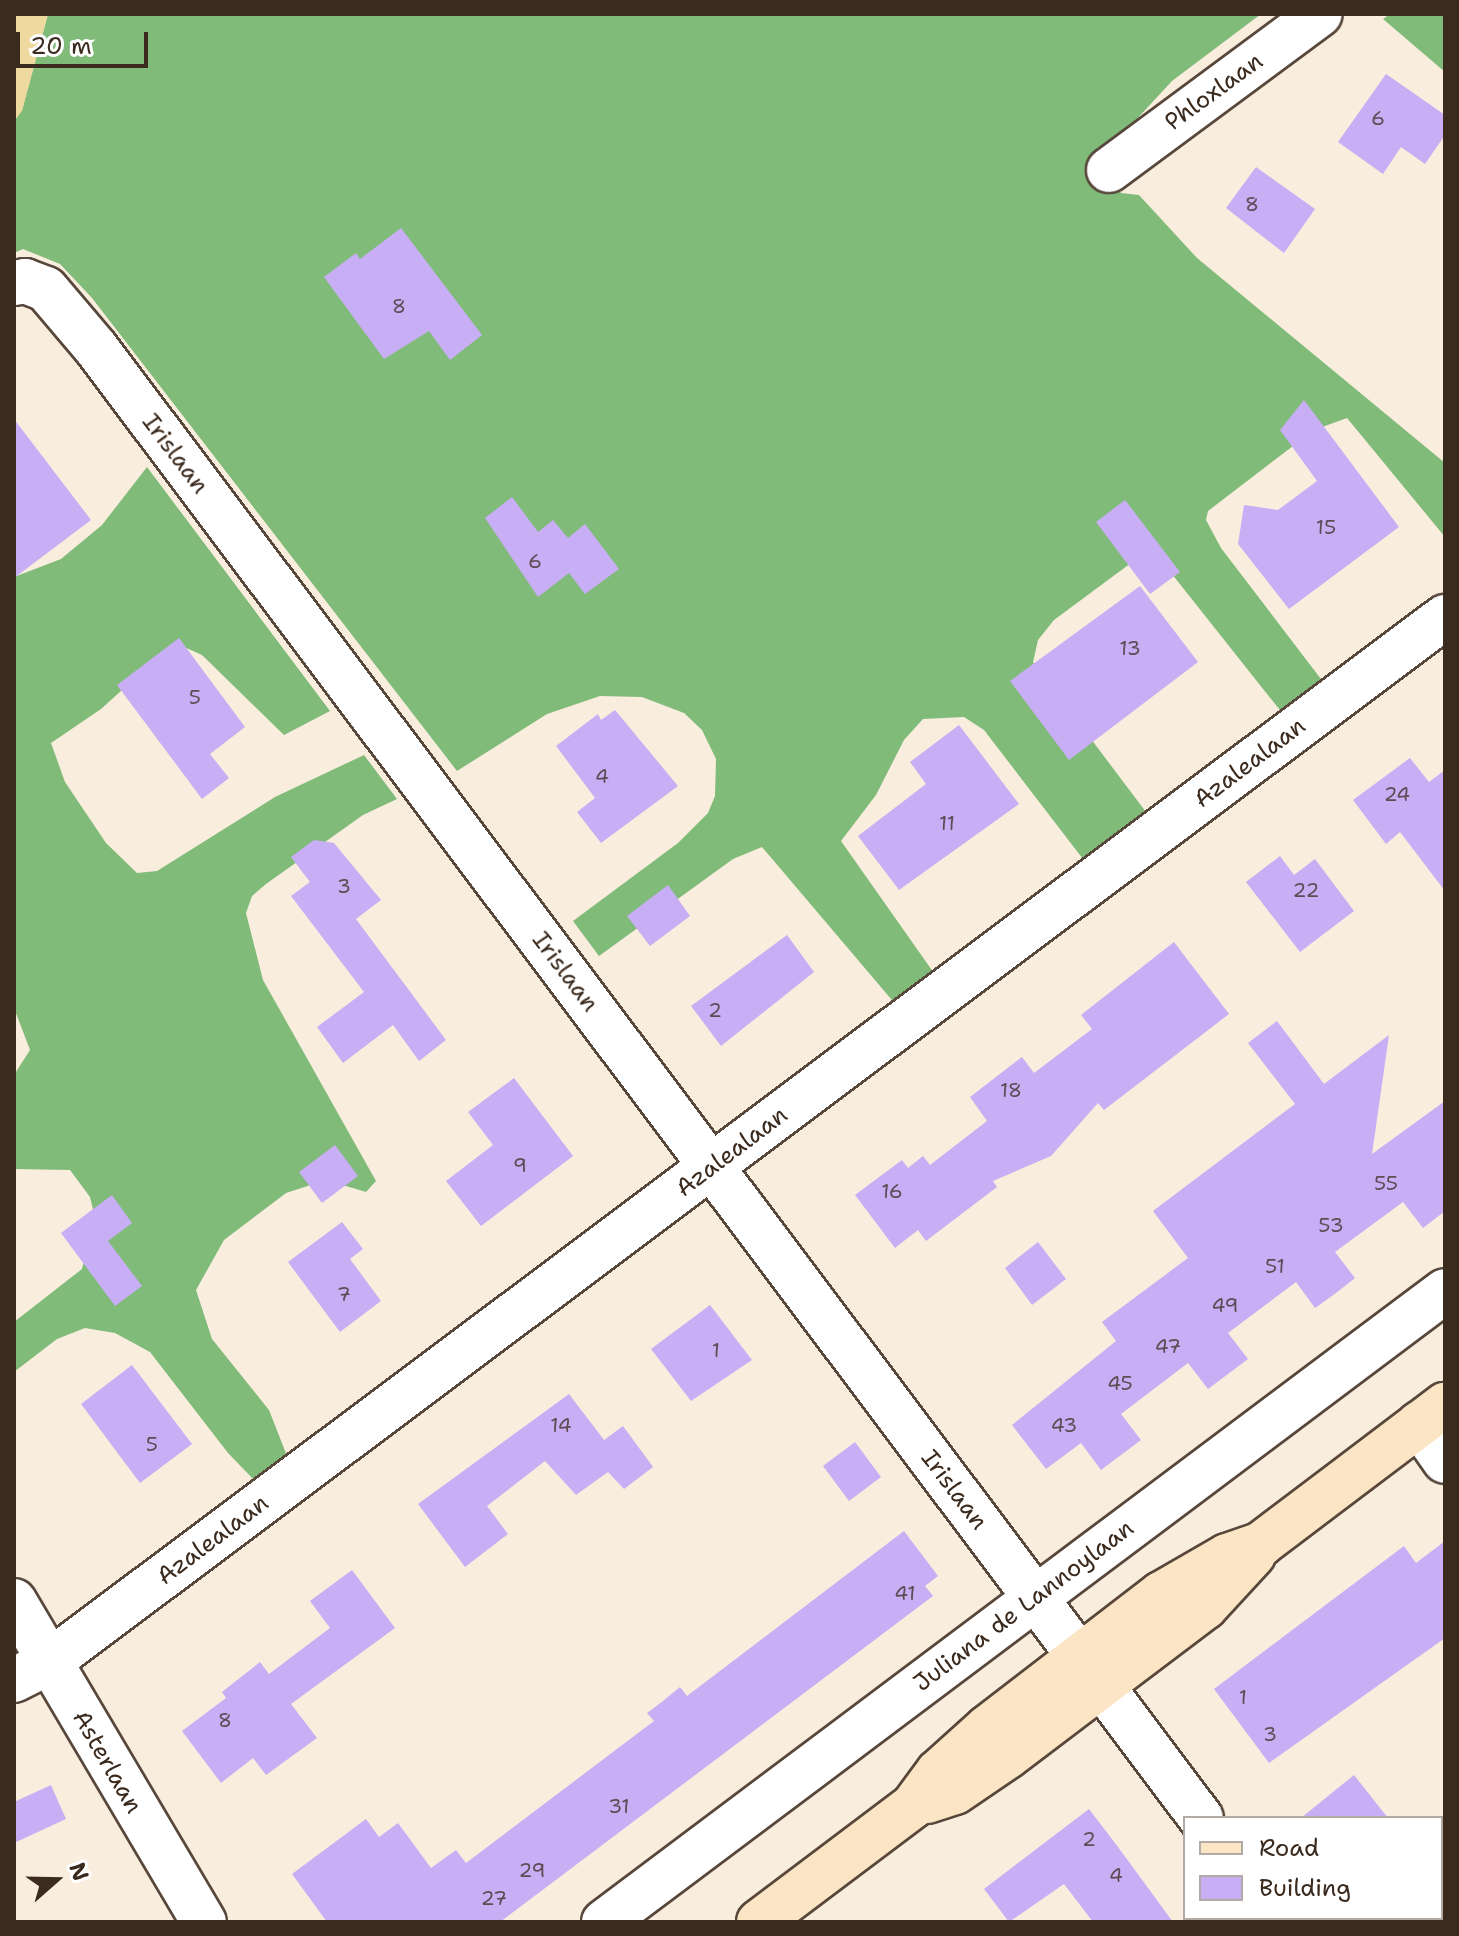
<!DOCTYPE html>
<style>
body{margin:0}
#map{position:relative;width:1459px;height:1936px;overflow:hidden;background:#f9eddd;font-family:"Shantell Sans",sans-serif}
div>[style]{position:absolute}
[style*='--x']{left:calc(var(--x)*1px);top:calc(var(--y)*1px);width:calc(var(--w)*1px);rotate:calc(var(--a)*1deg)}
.forest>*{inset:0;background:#80bb7a}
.sand>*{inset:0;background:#eeda9e}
.building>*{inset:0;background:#c8aef5}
.roads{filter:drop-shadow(2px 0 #58473b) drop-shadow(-2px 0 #58473b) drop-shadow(0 2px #58473b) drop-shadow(0 -2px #58473b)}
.street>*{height:44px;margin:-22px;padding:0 22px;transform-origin:22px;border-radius:22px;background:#fff}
.secondary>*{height:44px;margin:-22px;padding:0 22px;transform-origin:22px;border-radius:22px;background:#fce5c4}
span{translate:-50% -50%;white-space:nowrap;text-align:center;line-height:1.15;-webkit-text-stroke:8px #fff;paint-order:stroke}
.number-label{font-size:20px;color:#5e4b54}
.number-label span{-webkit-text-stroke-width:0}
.street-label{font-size:24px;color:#3b2a1e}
.frame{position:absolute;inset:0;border:16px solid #3b2a1e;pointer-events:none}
.legend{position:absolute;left:1183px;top:1816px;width:260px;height:104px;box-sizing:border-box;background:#fff;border:2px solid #b1aaa5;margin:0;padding:10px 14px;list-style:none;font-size:24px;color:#3b2a1e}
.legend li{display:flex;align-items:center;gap:16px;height:40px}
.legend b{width:40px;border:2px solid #b1aaa5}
.north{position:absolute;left:16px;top:1840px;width:80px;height:80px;-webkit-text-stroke:6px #fff;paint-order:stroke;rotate:70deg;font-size:22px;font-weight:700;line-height:32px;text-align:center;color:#3b2a1e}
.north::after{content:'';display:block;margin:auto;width:28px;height:36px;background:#3b2a1e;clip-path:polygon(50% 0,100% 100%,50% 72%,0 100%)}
.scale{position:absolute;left:16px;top:32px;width:132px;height:36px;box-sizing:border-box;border:4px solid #3b2a1e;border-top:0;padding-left:10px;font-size:24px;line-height:28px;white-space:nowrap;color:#3b2a1e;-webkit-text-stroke:6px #fff;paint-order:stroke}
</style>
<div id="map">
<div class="forest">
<i style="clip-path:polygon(48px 14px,1261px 14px,1172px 81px,1097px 162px,1121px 193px,1139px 195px,1197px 258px,1445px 463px,1445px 537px,1347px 418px,1314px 430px,1208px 511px,1206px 520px,1221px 548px,1324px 683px,1283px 714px,1160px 559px,1135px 560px,1054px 620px,1038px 640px,1033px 662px,1149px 816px,1086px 863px,984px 730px,964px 717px,923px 719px,904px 740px,876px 795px,841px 841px,936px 976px,897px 1006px,762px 847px,733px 859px,599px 956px,573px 921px,678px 843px,708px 813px,715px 796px,716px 759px,702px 730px,684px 713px,642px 697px,600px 696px,547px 714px,457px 771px,92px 298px,60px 264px,23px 249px,14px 253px,14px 121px,22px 110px)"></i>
<i style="clip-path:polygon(1390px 14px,1445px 14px,1445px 72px,1383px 19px)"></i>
<i style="clip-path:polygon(147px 467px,330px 711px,284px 735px,202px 655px,184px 647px,164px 652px,101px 709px,51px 743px,65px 782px,106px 843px,137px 873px,157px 871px,275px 797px,364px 755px,397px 799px,363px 815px,266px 884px,252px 896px,246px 913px,263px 980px,376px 1181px,366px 1192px,326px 1180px,286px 1193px,224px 1240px,196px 1290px,212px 1339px,269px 1410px,289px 1461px,258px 1484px,228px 1453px,150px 1352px,115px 1333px,85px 1328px,57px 1339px,14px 1372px,14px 1322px,82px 1269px,95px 1218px,90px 1197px,70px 1170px,14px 1169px,14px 1075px,30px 1050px,14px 1008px,14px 577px,61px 559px,102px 525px)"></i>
</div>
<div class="sand">
<i style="clip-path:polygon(14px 14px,48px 14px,22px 111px,14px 121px)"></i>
</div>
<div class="building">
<i style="clip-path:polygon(1386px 74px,1445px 115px,1445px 135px,1425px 164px,1401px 147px,1383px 174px,1338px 142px)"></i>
<i style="clip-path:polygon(1256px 167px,1315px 209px,1284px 253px,1226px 208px)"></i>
<i style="clip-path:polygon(401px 228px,482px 335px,450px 360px,429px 331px,384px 359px,324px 277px,356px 253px,360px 259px)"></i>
<i style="clip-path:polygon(1304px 400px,1399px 527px,1289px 609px,1238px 544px,1244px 505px,1278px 510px,1317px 481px,1280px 430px)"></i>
<i style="clip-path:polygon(14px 419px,91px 520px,14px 578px)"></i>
<i style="clip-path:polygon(512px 497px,538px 532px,553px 520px,568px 538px,585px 524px,619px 569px,585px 594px,569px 573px,538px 597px,485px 518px)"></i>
<i style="clip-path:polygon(1125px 500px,1180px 572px,1150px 594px,1096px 522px)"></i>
<i style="clip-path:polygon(1140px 586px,1198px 662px,1069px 760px,1010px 681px)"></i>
<i style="clip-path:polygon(179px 638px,245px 727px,210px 754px,229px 778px,202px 799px,117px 685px)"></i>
<i style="clip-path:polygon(615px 710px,678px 786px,601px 843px,577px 812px,595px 798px,556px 746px,598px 714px,601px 720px)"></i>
<i style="clip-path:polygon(959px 725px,1019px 804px,899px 890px,858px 836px,926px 784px,910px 762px)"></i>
<i style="clip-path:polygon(1410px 758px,1429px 782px,1445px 770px,1445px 891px,1400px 832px,1386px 844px,1353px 800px)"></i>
<i style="clip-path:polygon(314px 840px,334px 843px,381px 900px,356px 919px,446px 1040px,419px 1061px,393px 1025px,343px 1063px,317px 1027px,364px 992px,291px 896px,310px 882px,291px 857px)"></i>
<i style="clip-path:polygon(1280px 856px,1294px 875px,1315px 859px,1354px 911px,1300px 952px,1246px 882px)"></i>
<i style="clip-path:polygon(668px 885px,690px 916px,650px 946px,627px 916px)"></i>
<i style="clip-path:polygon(787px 935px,814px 972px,721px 1046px,691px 1006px)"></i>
<i style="clip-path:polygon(1174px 942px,1229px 1014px,1104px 1110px,1098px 1103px,1051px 1156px,993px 1181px,997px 1187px,926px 1241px,918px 1230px,895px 1248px,855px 1195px,902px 1160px,908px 1168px,923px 1156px,930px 1165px,987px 1121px,970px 1097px,1022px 1057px,1034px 1073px,1092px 1029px,1081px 1015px)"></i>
<i style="clip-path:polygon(1277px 1021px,1324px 1084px,1389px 1035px,1372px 1154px,1445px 1101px,1445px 1211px,1423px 1228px,1403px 1202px,1335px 1252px,1355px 1278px,1336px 1293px,1315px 1308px,1296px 1282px,1228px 1333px,1248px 1359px,1208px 1389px,1188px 1363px,1121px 1414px,1141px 1440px,1101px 1470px,1081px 1443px,1046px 1469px,1012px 1425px,1116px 1341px,1102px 1322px,1188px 1258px,1153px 1211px,1295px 1104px,1248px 1043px)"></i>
<i style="clip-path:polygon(514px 1078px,573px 1156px,481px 1226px,446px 1181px,493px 1145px,468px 1112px)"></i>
<i style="clip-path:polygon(335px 1145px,358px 1176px,322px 1203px,299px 1172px)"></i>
<i style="clip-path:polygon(112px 1195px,132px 1223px,108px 1241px,142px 1286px,115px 1306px,61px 1233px)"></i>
<i style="clip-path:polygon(342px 1222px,363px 1249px,350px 1259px,381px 1301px,340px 1332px,288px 1262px)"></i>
<i style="clip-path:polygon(1038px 1242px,1066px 1279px,1032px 1305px,1005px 1268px)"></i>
<i style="clip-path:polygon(710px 1305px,752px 1360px,691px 1401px,651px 1349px)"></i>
<i style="clip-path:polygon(132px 1365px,192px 1444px,140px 1483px,81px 1404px)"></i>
<i style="clip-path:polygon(569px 1394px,604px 1440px,623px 1426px,653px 1467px,624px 1489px,608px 1472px,576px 1495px,545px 1461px,487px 1506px,508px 1534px,465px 1567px,418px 1504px)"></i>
<i style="clip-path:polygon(855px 1442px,881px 1477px,849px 1501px,823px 1466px)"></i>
<i style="clip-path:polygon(904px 1531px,938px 1576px,925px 1586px,933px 1596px,500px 1922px,327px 1922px,292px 1874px,366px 1819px,379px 1837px,398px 1823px,431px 1868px,456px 1850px,466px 1863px,654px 1721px,647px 1713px,663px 1701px,680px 1687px,687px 1696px)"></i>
<i style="clip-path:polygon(1445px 1541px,1445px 1638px,1269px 1763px,1214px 1689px,1404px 1546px,1416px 1563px)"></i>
<i style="clip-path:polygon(352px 1570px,395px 1628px,291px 1704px,317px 1738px,266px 1775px,253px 1758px,221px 1783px,182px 1731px,226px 1698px,222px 1692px,260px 1662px,269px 1674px,330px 1628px,310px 1601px)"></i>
<i style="clip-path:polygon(1354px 1775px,1388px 1818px,1301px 1818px)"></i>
<i style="clip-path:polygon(51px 1785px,66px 1819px,14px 1843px,14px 1802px)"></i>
<i style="clip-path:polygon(1089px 1809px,1118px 1847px,1173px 1922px,1093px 1922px,1064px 1884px,1009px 1922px,984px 1889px)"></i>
</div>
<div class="roads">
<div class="street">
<i style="--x:1109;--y:170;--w:262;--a:-36.5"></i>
<i style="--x:14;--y:283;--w:11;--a:-10"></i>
<i style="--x:25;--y:281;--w:22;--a:21"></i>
<i style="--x:46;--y:289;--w:77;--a:49.7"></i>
<i style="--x:96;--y:348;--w:1839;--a:53.07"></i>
<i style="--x:1419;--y:1424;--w:45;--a:54.9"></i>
<i style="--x:14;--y:1601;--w:373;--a:59.4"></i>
<i style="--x:14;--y:1680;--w:39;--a:-27"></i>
<i style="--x:49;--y:1662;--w:1744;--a:-36.82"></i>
<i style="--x:1277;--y:1918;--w:5;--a:53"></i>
<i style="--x:604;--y:1922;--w:1051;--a:-36.88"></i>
</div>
<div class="secondary">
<i style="--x:927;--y:1801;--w:29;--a:-18"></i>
<i style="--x:955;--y:1792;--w:64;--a:-34.2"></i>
<i style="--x:1008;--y:1756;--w:247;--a:-37.1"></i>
<i style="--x:1205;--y:1607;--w:71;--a:-47.3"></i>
<i style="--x:759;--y:1922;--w:193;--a:-37"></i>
<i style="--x:913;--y:1806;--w:42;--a:-53.7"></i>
<i style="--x:938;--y:1772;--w:66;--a:-41.9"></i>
<i style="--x:987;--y:1728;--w:220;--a:-37.6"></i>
<i style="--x:1161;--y:1594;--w:76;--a:-29.9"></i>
<i style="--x:1227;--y:1556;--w:36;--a:-19"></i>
<i style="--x:1261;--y:1544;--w:231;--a:-37.1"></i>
</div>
</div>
<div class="number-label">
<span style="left:1378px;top:118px">6</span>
<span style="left:1252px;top:204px">8</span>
<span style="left:399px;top:306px">8</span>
<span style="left:1326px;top:527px">15</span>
<span style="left:535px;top:561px">6</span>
<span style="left:1130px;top:648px">13</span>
<span style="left:195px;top:697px">5</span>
<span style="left:602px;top:776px">4</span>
<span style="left:1397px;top:794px">24</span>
<span style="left:947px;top:823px">11</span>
<span style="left:344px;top:886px">3</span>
<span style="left:1306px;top:890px">22</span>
<span style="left:715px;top:1010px">2</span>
<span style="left:1011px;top:1090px">18</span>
<span style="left:520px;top:1165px">9</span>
<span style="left:1386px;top:1183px">55</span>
<span style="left:892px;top:1191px">16</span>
<span style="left:1331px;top:1225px">53</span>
<span style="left:1275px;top:1266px">51</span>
<span style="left:344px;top:1294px">7</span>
<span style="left:1225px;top:1305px">49</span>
<span style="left:1168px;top:1346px">47</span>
<span style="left:716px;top:1350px">1</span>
<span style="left:1120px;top:1383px">45</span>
<span style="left:561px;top:1425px">14</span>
<span style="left:1064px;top:1425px">43</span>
<span style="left:152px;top:1444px">5</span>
<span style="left:905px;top:1593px">41</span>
<span style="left:1243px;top:1697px">1</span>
<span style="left:225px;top:1720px">8</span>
<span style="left:1270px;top:1734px">3</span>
<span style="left:619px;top:1806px">31</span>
<span style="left:1089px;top:1839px">2</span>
<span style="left:532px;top:1870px">29</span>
<span style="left:1116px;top:1875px">4</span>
<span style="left:494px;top:1898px">27</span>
</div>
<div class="street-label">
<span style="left:1214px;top:92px;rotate:-36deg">Phloxlaan</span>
<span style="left:175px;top:454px;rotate:53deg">Irislaan</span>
<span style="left:1250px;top:763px;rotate:-37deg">Azalealaan</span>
<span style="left:565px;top:972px;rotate:53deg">Irislaan</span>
<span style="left:732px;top:1152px;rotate:-37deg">Azalealaan</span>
<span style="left:954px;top:1490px;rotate:53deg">Irislaan</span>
<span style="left:213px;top:1540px;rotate:-37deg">Azalealaan</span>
<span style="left:1024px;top:1606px;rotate:-37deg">Juliana de Lannoylaan</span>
<span style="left:107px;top:1762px;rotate:60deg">Asterlaan</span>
</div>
<div class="frame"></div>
<ul class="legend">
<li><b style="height:10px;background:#fce5c4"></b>Road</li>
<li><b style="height:22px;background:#c8aef5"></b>Building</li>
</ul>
<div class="north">N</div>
<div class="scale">20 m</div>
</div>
